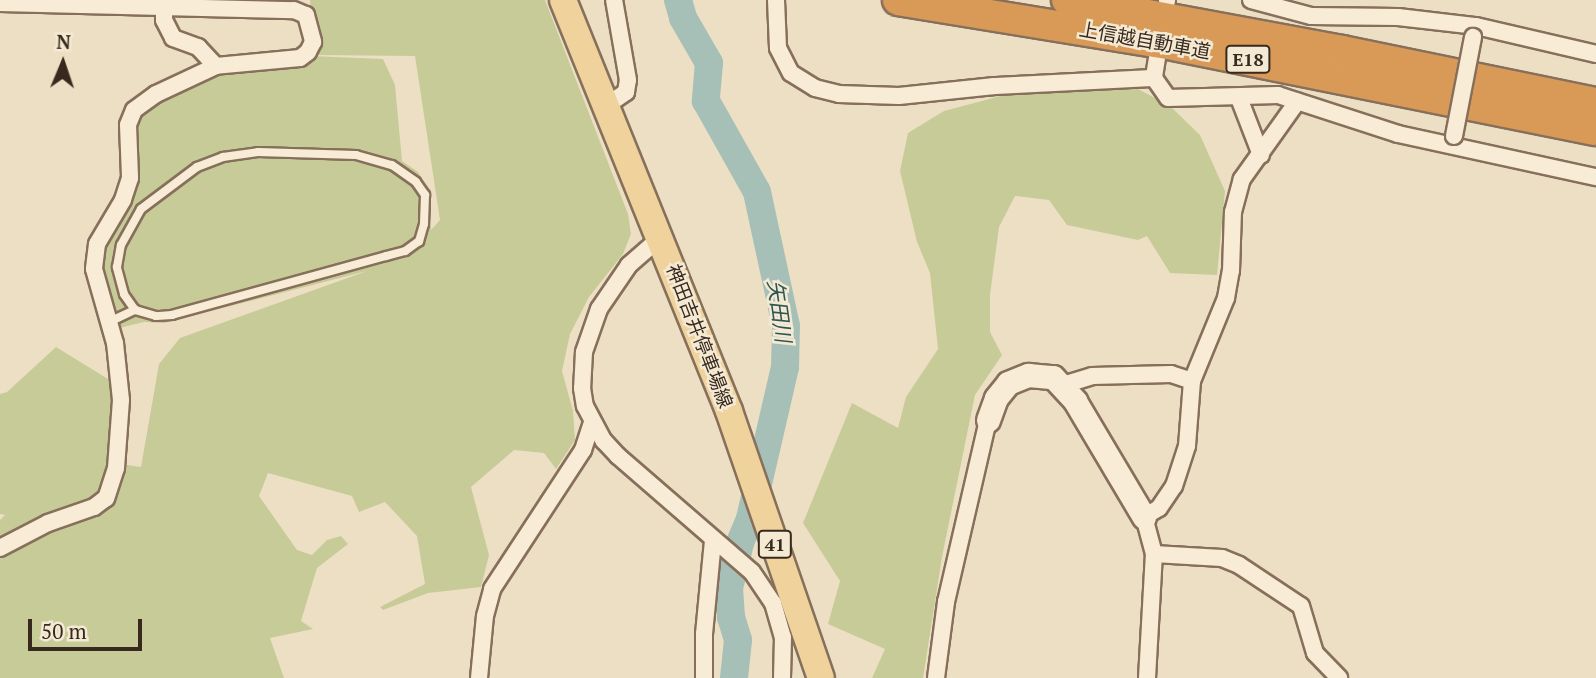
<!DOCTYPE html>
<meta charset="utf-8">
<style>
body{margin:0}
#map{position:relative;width:1596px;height:678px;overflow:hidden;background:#eddfc4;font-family:"PT Serif","Noto Sans JP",serif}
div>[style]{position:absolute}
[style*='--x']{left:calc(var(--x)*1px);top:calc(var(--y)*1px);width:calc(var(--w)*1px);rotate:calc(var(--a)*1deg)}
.green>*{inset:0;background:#c7cb98}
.river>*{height:28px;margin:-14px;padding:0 14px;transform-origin:14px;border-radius:14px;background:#a6c0b7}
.roads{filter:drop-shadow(2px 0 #87705b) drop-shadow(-2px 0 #87705b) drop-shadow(0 2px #87705b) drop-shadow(0 -2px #87705b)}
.lane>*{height:8px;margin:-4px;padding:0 4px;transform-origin:4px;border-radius:4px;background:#f8ecd7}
.street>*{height:16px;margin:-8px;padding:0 8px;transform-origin:8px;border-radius:8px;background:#f8ecd7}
.secondary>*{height:23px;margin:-11.5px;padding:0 11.5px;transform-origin:11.5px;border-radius:11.5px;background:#f8ecd7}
.primary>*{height:26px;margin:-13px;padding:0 13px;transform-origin:13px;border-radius:13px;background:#efd29c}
.highway>*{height:30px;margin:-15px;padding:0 15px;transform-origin:15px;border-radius:15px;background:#da9a57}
.bridges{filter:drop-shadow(2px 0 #87705b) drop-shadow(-2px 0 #87705b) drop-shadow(0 2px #87705b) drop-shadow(0 -2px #87705b)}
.street-bridge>*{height:16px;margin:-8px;padding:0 8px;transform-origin:8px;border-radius:8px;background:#f8ecd7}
span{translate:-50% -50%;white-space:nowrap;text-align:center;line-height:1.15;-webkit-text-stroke:5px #f4e9d3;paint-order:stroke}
.shield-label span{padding:2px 5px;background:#f4e9d3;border:2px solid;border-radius:5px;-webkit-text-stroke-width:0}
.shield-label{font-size:18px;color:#37291e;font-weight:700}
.street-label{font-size:19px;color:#37291e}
.water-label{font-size:21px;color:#2e5652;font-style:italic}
.north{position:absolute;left:28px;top:28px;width:70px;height:70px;-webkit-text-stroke:5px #f4e9d3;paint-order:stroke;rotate:2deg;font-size:19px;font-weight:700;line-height:28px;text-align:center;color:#37291e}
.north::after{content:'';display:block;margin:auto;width:24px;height:32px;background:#37291e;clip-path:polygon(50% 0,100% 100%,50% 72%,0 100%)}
.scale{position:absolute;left:28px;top:619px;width:114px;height:32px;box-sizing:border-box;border:4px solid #37291e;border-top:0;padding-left:9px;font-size:21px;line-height:24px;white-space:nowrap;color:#37291e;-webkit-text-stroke:5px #f4e9d3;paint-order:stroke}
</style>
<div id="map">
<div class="green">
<i style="clip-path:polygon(310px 0,545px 0,628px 214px,631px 234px,623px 254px,589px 297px,570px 334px,562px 371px,573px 411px,575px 440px,556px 469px,544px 453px,514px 450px,471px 487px,489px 555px,481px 587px,428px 593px,383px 610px,380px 607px,425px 584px,417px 536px,385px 502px,359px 512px,352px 496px,268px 473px,259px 496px,297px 550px,312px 555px,327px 540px,341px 536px,348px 544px,317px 568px,301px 621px,313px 629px,270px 638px,284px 678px,0 678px,0 520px,5px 515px,0 514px,0 394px,7px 392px,56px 347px,113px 382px,113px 463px,141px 467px,159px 364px,180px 338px,367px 271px,164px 323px,144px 322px,115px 329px,98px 268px,101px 245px,126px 202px,135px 123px,140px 112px,216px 70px,310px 56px,383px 59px,395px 85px,402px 161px,418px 172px,431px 193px,431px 230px,440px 220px,415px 56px,315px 55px)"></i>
<i style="clip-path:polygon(1138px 89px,1170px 106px,1200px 135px,1225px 191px,1217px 275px,1170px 273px,1147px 236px,1138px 240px,1067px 225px,1049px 200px,1015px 196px,999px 227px,990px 295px,990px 332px,1002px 355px,975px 395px,942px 557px,923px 678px,872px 678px,885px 649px,828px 624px,840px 581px,803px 523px,852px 403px,898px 428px,906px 397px,938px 349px,930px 273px,917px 242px,900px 171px,908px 133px,944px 111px,1008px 94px)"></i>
</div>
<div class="river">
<i style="--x:678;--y:0;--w:19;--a:74"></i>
<i style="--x:683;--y:18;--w:52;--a:60"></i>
<i style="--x:709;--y:63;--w:38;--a:95"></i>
<i style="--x:706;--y:101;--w:104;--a:60.7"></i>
<i style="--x:757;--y:192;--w:137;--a:77.8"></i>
<i style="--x:786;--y:326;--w:41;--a:91.4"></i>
<i style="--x:785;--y:367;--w:156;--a:103"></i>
<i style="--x:750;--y:519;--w:26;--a:113"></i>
<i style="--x:740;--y:543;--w:46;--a:103.7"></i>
<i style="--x:729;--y:588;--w:29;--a:86"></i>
<i style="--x:731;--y:617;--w:24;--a:73"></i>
<i style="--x:738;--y:640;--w:38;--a:96"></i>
</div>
<div class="roads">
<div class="lane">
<i style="--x:258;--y:152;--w:98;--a:1.8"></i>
<i style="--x:356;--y:155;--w:37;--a:16"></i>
<i style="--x:392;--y:165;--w:29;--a:35"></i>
<i style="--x:416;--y:182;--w:16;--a:55"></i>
<i style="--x:425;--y:195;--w:29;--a:92"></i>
<i style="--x:424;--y:224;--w:18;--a:106"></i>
<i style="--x:419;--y:241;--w:17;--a:144"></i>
<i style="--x:405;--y:251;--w:20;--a:165"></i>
<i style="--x:386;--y:256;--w:222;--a:164.6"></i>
<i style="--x:172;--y:315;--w:16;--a:176"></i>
<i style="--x:156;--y:316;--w:22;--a:-164"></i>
<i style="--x:135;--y:310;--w:19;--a:-125"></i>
<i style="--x:124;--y:294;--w:28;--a:-105"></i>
<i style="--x:117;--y:267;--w:22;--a:-80"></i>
<i style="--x:121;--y:245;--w:41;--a:-60.9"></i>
<i style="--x:141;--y:209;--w:70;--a:-36.9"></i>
<i style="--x:197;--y:167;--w:28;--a:-21"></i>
<i style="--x:223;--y:157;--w:35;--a:-8"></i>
<i style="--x:109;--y:322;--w:29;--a:-25"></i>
</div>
<div class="street">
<i style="--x:776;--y:0;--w:48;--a:87.6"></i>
<i style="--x:778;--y:48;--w:28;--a:63"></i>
<i style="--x:791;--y:73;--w:28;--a:32"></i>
<i style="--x:815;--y:88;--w:25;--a:14"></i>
<i style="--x:839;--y:94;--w:60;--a:1.9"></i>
<i style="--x:899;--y:96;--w:96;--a:-6"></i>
<i style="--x:994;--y:86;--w:160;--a:-2.9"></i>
<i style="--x:1251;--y:0;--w:62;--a:14.9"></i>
<i style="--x:1311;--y:16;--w:87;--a:0.7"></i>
<i style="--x:1398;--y:17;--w:79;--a:6.6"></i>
<i style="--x:1476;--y:26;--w:123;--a:13.1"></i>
<i style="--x:164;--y:1;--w:19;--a:90"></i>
<i style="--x:164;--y:20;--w:20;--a:63"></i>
<i style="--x:173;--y:38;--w:27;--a:20"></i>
<i style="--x:198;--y:47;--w:26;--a:47"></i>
<i style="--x:1167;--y:1;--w:1;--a:-90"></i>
<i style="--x:0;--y:3;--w:294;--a:1.4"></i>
<i style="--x:294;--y:10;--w:13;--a:23"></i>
<i style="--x:306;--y:15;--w:28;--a:75"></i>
<i style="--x:313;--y:42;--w:11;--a:117"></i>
<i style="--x:308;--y:52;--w:10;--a:143"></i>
<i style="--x:300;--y:58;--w:84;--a:174.6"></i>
<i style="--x:216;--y:66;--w:66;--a:155"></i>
<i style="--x:156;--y:94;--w:27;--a:144"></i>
<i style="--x:134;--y:110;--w:16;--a:112"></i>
<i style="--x:128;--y:125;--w:53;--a:87.8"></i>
<i style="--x:130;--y:178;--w:23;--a:108"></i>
<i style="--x:123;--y:200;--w:51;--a:120.6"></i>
<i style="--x:97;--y:244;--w:25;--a:97"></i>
<i style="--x:94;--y:269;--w:77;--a:74.2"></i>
<i style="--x:115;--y:343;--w:57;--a:84"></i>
<i style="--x:121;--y:400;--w:68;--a:94.2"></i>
<i style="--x:116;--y:468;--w:32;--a:108"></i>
<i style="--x:106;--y:498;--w:15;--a:143"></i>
<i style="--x:94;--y:507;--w:49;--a:160.8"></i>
<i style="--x:48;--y:523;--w:54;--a:152.5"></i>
<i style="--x:1157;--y:58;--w:20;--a:99"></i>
<i style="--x:1154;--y:78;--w:24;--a:55"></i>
<i style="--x:1168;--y:98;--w:110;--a:-1.6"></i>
<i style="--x:1278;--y:95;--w:126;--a:18"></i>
<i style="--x:1398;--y:134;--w:203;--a:12.3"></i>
<i style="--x:1239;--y:98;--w:61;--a:68.9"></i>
<i style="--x:607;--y:105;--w:23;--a:-34"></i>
<i style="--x:626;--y:92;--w:12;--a:-81"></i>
<i style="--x:628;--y:80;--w:81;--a:-99.9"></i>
<i style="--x:661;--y:237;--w:43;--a:138.8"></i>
<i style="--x:629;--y:265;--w:53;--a:124.3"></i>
<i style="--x:599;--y:309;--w:46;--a:109.2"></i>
<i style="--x:584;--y:352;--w:36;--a:93"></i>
<i style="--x:582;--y:388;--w:18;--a:81"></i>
<i style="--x:585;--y:406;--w:40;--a:62"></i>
<i style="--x:604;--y:441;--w:21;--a:47"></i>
<i style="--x:618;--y:456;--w:177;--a:40.9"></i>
<i style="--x:752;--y:572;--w:37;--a:56"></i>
<i style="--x:773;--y:603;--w:35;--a:74"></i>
<i style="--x:783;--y:637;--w:41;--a:91.4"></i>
<i style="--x:1063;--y:385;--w:30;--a:-17"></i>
<i style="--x:1092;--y:376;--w:79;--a:-1.5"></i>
<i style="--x:1171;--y:374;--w:22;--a:18"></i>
<i style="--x:1154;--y:554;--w:68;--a:3.4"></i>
<i style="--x:1222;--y:558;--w:18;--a:22"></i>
<i style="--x:1239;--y:565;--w:74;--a:33.5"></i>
<i style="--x:1301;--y:606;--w:49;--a:73.4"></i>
<i style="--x:1315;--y:653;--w:35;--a:46"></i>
<i style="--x:479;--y:678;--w:62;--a:-84.5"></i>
<i style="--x:485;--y:616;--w:28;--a:-75"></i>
<i style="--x:492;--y:589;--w:166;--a:-56.8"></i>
<i style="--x:583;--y:450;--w:29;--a:-72"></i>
<i style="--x:704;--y:678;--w:44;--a:-90"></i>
<i style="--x:704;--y:634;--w:94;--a:-84.5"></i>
<i style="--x:936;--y:678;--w:77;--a:-82.5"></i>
<i style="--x:946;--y:602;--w:187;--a:-77"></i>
<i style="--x:1147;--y:678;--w:124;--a:-86.8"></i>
<i style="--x:1154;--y:554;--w:38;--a:-105"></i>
<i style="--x:1144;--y:517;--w:17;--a:-31"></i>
<i style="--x:1159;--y:508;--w:27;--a:-56"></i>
<i style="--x:1174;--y:486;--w:42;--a:-72"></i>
<i style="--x:1187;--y:446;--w:65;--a:-85.6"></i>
<i style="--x:1192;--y:381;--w:90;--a:-67.7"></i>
<i style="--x:1226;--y:298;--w:27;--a:-80"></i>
<i style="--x:1231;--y:271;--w:59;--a:-88.1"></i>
<i style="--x:1233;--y:212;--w:34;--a:-75"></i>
<i style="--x:1242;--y:179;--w:95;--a:-54.5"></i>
</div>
<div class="secondary">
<i style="--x:988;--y:420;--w:23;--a:-70"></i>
<i style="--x:996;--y:398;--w:19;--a:-51"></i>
<i style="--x:1008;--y:383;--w:22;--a:-22"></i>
<i style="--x:1028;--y:375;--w:25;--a:5"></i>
<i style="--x:1053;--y:377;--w:33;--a:47"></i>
<i style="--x:1075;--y:401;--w:135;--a:59.3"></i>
</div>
<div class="primary">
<i style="--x:563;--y:0;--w:443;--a:68"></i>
<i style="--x:729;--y:411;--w:282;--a:71"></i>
</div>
<div class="highway">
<i style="--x:898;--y:0;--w:284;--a:9.3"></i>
<i style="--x:1178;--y:46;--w:426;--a:11.4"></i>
<i style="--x:1067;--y:0;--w:280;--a:10.5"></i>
<i style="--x:1342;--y:51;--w:259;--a:11.6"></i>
</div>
</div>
<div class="bridges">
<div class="street-bridge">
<i style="--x:1454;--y:136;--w:101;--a:-79.1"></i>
</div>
</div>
<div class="shield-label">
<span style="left:1248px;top:59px">E18</span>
<span style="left:775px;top:544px">41</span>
</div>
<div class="street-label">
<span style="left:1145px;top:40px;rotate:10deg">上信越自動車道</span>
<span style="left:700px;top:336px;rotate:69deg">神田吉井停車場線</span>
</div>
<div class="water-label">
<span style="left:780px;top:311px;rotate:82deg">矢田川</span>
</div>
<div class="north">N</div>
<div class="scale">50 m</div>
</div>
